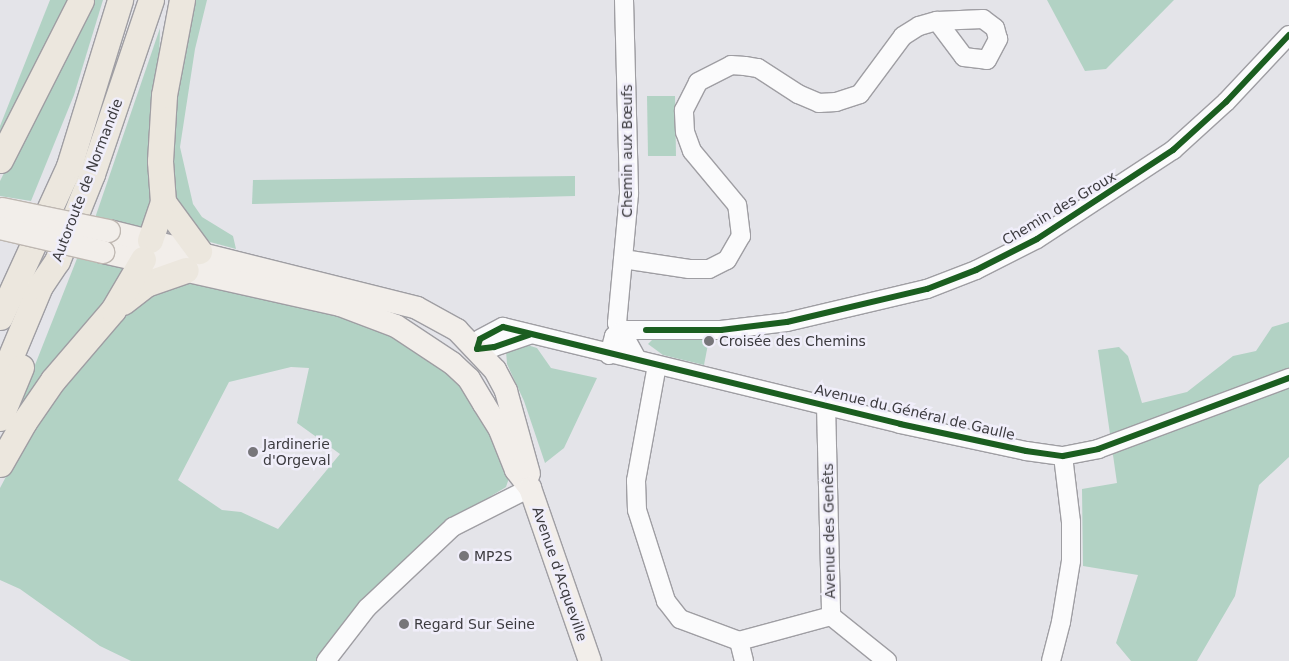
<!DOCTYPE html>
<meta charset="utf-8">
<style>
body{margin:0}
#map{position:relative;width:1289px;height:661px;overflow:hidden;background:#e4e4e9;font-family:"DejaVu Sans",sans-serif}
div>[style]{position:absolute}
[style*='--x']{left:calc(var(--x)*1px);top:calc(var(--y)*1px);width:calc(var(--w)*1px);rotate:calc(var(--a)*1deg)}
.green>*{inset:0;background:#b2d2c4}
.roads{filter:drop-shadow(1px 0 #9f9ea3) drop-shadow(-1px 0 #9f9ea3) drop-shadow(0 1px #9f9ea3) drop-shadow(0 -1px #9f9ea3)}
.minor>*{height:18px;margin:-9px;padding:0 9px;transform-origin:9px;border-radius:9px;background:#fbfbfc}
.major>*{height:22px;margin:-11px;padding:0 11px;transform-origin:11px;border-radius:11px;background:#f2eeea}
.highway>*{height:25px;margin:-12.5px;padding:0 12.5px;transform-origin:12.5px;border-radius:12.5px;background:#ece7de}
.bridges{filter:drop-shadow(1px 0 #beb7b1) drop-shadow(-1px 0 #beb7b1) drop-shadow(0 1px #beb7b1) drop-shadow(0 -1px #beb7b1)}
.major-bridge>*{height:22px;margin:-11px;padding:0 11px;transform-origin:11px;border-radius:11px;background:#f2eeea}
.cycleway>*{height:6px;margin:-3px;padding:0 3px;transform-origin:3px;border-radius:3px;background:#1b5e20}
.dots>*{width:14px;height:14px;translate:-50% -50%;box-sizing:border-box;border:2px solid #f0eefa;border-radius:50%}
span{translate:-50% -50%;white-space:nowrap;text-align:center;line-height:1.15;-webkit-text-stroke:5px #f0eefa;paint-order:stroke}
.street-label{font-size:14px;color:#3c3b3f}
.poi-label{font-size:14px;color:#3c3b3f}
.left{translate:0 -50%;text-align:left}
</style>
<div id="map">
<div class="green">
<i style="clip-path:polygon(50px 0,70px 0,0 146px,0 126px)"></i>
<i style="clip-path:polygon(90px 0,103px 0,74px 95px,31px 201px,0 196px,0 181px)"></i>
<i style="clip-path:polygon(191px 0,207px 0,195px 49px,180px 147px,193px 204px,202px 217px,233px 236px,236px 249px,210px 242px,189px 225px,170px 197px,171px 95px)"></i>
<i style="clip-path:polygon(1047px 0,1174px 0,1106px 69px,1085px 71px)"></i>
<i style="clip-path:polygon(160px 28px,156px 165px,144px 230px,95px 218px)"></i>
<i style="clip-path:polygon(647px 96px,675px 96px,676px 156px,648px 156px)"></i>
<i style="clip-path:polygon(575px 176px,575px 196px,252px 204px,253px 180px)"></i>
<i style="clip-path:polygon(78px 256px,122px 261px,123px 274px,5px 441px)"></i>
<i style="clip-path:polygon(evenodd,181px 281px,347px 316px,397px 333px,441px 366px,486px 415px,510px 475px,506px 487px,432px 532px,323px 661px,131px 661px,100px 646px,20px 589px,0 580px,0 488px,39px 414px,139px 295px,181px 281px,291px 367px,309px 368px,297px 423px,340px 454px,278px 529px,241px 512px,222px 510px,178px 480px,229px 382px,291px 367px)"></i>
<i style="clip-path:polygon(1289px 322px,1289px 457px,1259px 485px,1235px 596px,1197px 661px,1131px 661px,1116px 643px,1138px 575px,1083px 566px,1082px 489px,1117px 483px,1098px 350px,1119px 347px,1128px 356px,1142px 403px,1187px 392px,1233px 356px,1256px 351px,1272px 327px)"></i>
<i style="clip-path:polygon(654px 338px,709px 339px,704px 365px,663px 355px,648px 344px)"></i>
<i style="clip-path:polygon(524px 344px,537px 348px,551px 368px,597px 378px,564px 448px,545px 463px,524px 401px,507px 364px,506px 351px)"></i>
</div>
<div class="roads">
<div class="minor">
<i style="--x:624;--y:0;--w:194;--a:88.5"></i>
<i style="--x:629;--y:194;--w:130;--a:95.3"></i>
<i style="--x:617;--y:323;--w:41;--a:60.9"></i>
<i style="--x:623;--y:259;--w:67;--a:8.6"></i>
<i style="--x:689;--y:269;--w:20;--a:0"></i>
<i style="--x:709;--y:269;--w:20;--a:-27"></i>
<i style="--x:727;--y:260;--w:28;--a:-60"></i>
<i style="--x:741;--y:236;--w:31;--a:-97"></i>
<i style="--x:737;--y:205;--w:70;--a:-129.8"></i>
<i style="--x:692;--y:151;--w:20;--a:-110"></i>
<i style="--x:685;--y:132;--w:22;--a:-93"></i>
<i style="--x:684;--y:110;--w:31;--a:-63"></i>
<i style="--x:698;--y:82;--w:37;--a:-27"></i>
<i style="--x:731;--y:65;--w:14;--a:4"></i>
<i style="--x:745;--y:66;--w:13;--a:9"></i>
<i style="--x:758;--y:68;--w:48;--a:33"></i>
<i style="--x:798;--y:94;--w:23;--a:23"></i>
<i style="--x:819;--y:103;--w:17;--a:-3"></i>
<i style="--x:836;--y:102;--w:25;--a:-18"></i>
<i style="--x:860;--y:94;--w:72;--a:-53.4"></i>
<i style="--x:903;--y:36;--w:19;--a:-32"></i>
<i style="--x:919;--y:26;--w:19;--a:-16"></i>
<i style="--x:937;--y:21;--w:45;--a:53.1"></i>
<i style="--x:964;--y:57;--w:23;--a:7"></i>
<i style="--x:987;--y:60;--w:24;--a:-62"></i>
<i style="--x:998;--y:39;--w:11;--a:-105"></i>
<i style="--x:995;--y:28;--w:15;--a:-143"></i>
<i style="--x:983;--y:19;--w:46;--a:177.5"></i>
<i style="--x:529;--y:335;--w:37;--a:161"></i>
<i style="--x:494;--y:347;--w:17;--a:173"></i>
<i style="--x:477;--y:349;--w:10;--a:-73"></i>
<i style="--x:480;--y:339;--w:26;--a:-28"></i>
<i style="--x:503;--y:327;--w:409;--a:13.7"></i>
<i style="--x:900;--y:424;--w:129;--a:12.1"></i>
<i style="--x:1026;--y:451;--w:37;--a:8"></i>
<i style="--x:1063;--y:456;--w:36;--a:-11"></i>
<i style="--x:1098;--y:449;--w:204;--a:-20.4"></i>
<i style="--x:609;--y:355;--w:20;--a:-75"></i>
<i style="--x:614;--y:336;--w:11;--a:-34"></i>
<i style="--x:623;--y:330;--w:98;--a:0"></i>
<i style="--x:721;--y:330;--w:66;--a:-6.9"></i>
<i style="--x:787;--y:322;--w:144;--a:-13.3"></i>
<i style="--x:927;--y:289;--w:53;--a:-21.2"></i>
<i style="--x:976;--y:270;--w:68;--a:-26.9"></i>
<i style="--x:1037;--y:239;--w:163;--a:-33.2"></i>
<i style="--x:1173;--y:150;--w:72;--a:-42.2"></i>
<i style="--x:1226;--y:102;--w:92;--a:-46.8"></i>
<i style="--x:657;--y:365;--w:118;--a:100.3"></i>
<i style="--x:636;--y:481;--w:29;--a:88"></i>
<i style="--x:637;--y:510;--w:96;--a:72.3"></i>
<i style="--x:666;--y:601;--w:23;--a:52"></i>
<i style="--x:680;--y:619;--w:63;--a:20.4"></i>
<i style="--x:739;--y:641;--w:21;--a:76"></i>
<i style="--x:826;--y:405;--w:211;--a:88.6"></i>
<i style="--x:831;--y:616;--w:72;--a:38.8"></i>
<i style="--x:739;--y:641;--w:95;--a:-15.2"></i>
<i style="--x:326;--y:661;--w:67;--a:-52.3"></i>
<i style="--x:367;--y:608;--w:118;--a:-43.3"></i>
<i style="--x:453;--y:527;--w:86;--a:-26.9"></i>
<i style="--x:1051;--y:661;--w:40;--a:-75.6"></i>
<i style="--x:1061;--y:622;--w:62;--a:-80.7"></i>
<i style="--x:1071;--y:561;--w:39;--a:-90"></i>
<i style="--x:1071;--y:522;--w:66;--a:-96.9"></i>
</div>
<div class="major">
<i style="--x:109;--y:231;--w:317;--a:14"></i>
<i style="--x:417;--y:308;--w:46;--a:28.8"></i>
<i style="--x:457;--y:330;--w:55;--a:46.5"></i>
<i style="--x:495;--y:370;--w:24;--a:62"></i>
<i style="--x:506;--y:391;--w:86;--a:74.5"></i>
<i style="--x:103;--y:252;--w:243;--a:12.6"></i>
<i style="--x:340;--y:305;--w:60;--a:20.6"></i>
<i style="--x:396;--y:326;--w:67;--a:33.5"></i>
<i style="--x:452;--y:363;--w:23;--a:43"></i>
<i style="--x:469;--y:379;--w:29;--a:59"></i>
<i style="--x:484;--y:404;--w:31;--a:58"></i>
<i style="--x:500;--y:430;--w:43;--a:68.2"></i>
<i style="--x:516;--y:470;--w:23;--a:52"></i>
<i style="--x:530;--y:488;--w:183;--a:70.9"></i>
</div>
<div class="highway">
<i style="--x:0;--y:160;--w:179;--a:-63.1"></i>
<i style="--x:163;--y:202;--w:61;--a:53.7"></i>
<i style="--x:150;--y:240;--w:40;--a:-71.1"></i>
<i style="--x:163;--y:202;--w:41;--a:-94.2"></i>
<i style="--x:160;--y:161;--w:66;--a:-86.5"></i>
<i style="--x:164;--y:95;--w:97;--a:-79.3"></i>
<i style="--x:123;--y:302;--w:29;--a:-38"></i>
<i style="--x:146;--y:284;--w:42;--a:-19.3"></i>
<i style="--x:0;--y:317;--w:166;--a:-65.4"></i>
<i style="--x:69;--y:166;--w:174;--a:-72.9"></i>
<i style="--x:0;--y:382;--w:104;--a:-67.4"></i>
<i style="--x:40;--y:286;--w:30;--a:-56"></i>
<i style="--x:57;--y:261;--w:94;--a:-68.1"></i>
<i style="--x:92;--y:174;--w:184;--a:-71.3"></i>
<i style="--x:0;--y:418;--w:55;--a:-67.6"></i>
<i style="--x:0;--y:464;--w:48;--a:-60.3"></i>
<i style="--x:24;--y:422;--w:51;--a:-55.4"></i>
<i style="--x:53;--y:380;--w:92;--a:-49.4"></i>
<i style="--x:113;--y:310;--w:59;--a:-59.5"></i>
</div>
</div>
<div class="bridges">
<div class="major-bridge">
<i style="--x:2;--y:209;--w:109;--a:11.6"></i>
<i style="--x:0;--y:228;--w:106;--a:13.1"></i>
</div>
</div>
<div class="cycleway">
<i style="--x:646;--y:330;--w:75;--a:0"></i>
<i style="--x:721;--y:330;--w:66;--a:-6.9"></i>
<i style="--x:787;--y:322;--w:144;--a:-13.3"></i>
<i style="--x:927;--y:289;--w:53;--a:-21.2"></i>
<i style="--x:976;--y:270;--w:68;--a:-26.9"></i>
<i style="--x:1037;--y:239;--w:163;--a:-33.2"></i>
<i style="--x:1173;--y:150;--w:72;--a:-42.2"></i>
<i style="--x:1226;--y:102;--w:92;--a:-46.8"></i>
<i style="--x:529;--y:335;--w:37;--a:161"></i>
<i style="--x:494;--y:347;--w:17;--a:173"></i>
<i style="--x:477;--y:349;--w:10;--a:-73"></i>
<i style="--x:480;--y:339;--w:26;--a:-28"></i>
<i style="--x:503;--y:327;--w:409;--a:13.7"></i>
<i style="--x:900;--y:424;--w:129;--a:12.1"></i>
<i style="--x:1026;--y:451;--w:37;--a:8"></i>
<i style="--x:1063;--y:456;--w:36;--a:-11"></i>
<i style="--x:1098;--y:449;--w:204;--a:-20.4"></i>
</div>
<div class="dots">
<i style="left:709px;top:341px;background:#77767a"></i>
<i style="left:253px;top:452px;background:#77767a"></i>
<i style="left:464px;top:556px;background:#77767a"></i>
<i style="left:404px;top:624px;background:#77767a"></i>
</div>
<div class="street-label">
<span style="left:627px;top:151px;rotate:-90deg">Chemin aux Bœufs</span>
<span style="left:87px;top:180px;rotate:-69deg">Autoroute de Normandie</span>
<span style="left:1059px;top:208px;rotate:-31deg">Chemin des Groux</span>
<span style="left:915px;top:412px;rotate:13deg">Avenue du Général de Gaulle</span>
<span style="left:829px;top:531px;rotate:-91deg">Avenue des Genêts</span>
<span style="left:560px;top:574px;rotate:71deg">Avenue d'Acqueville</span>
</div>
<div class="poi-label">
<span class="left" style="left:719px;top:341px">Croisée des Chemins</span>
<span class="left" style="left:263px;top:452px">Jardinerie<br>d'Orgeval</span>
<span class="left" style="left:474px;top:556px">MP2S</span>
<span class="left" style="left:414px;top:624px">Regard Sur Seine</span>
</div>
</div>
